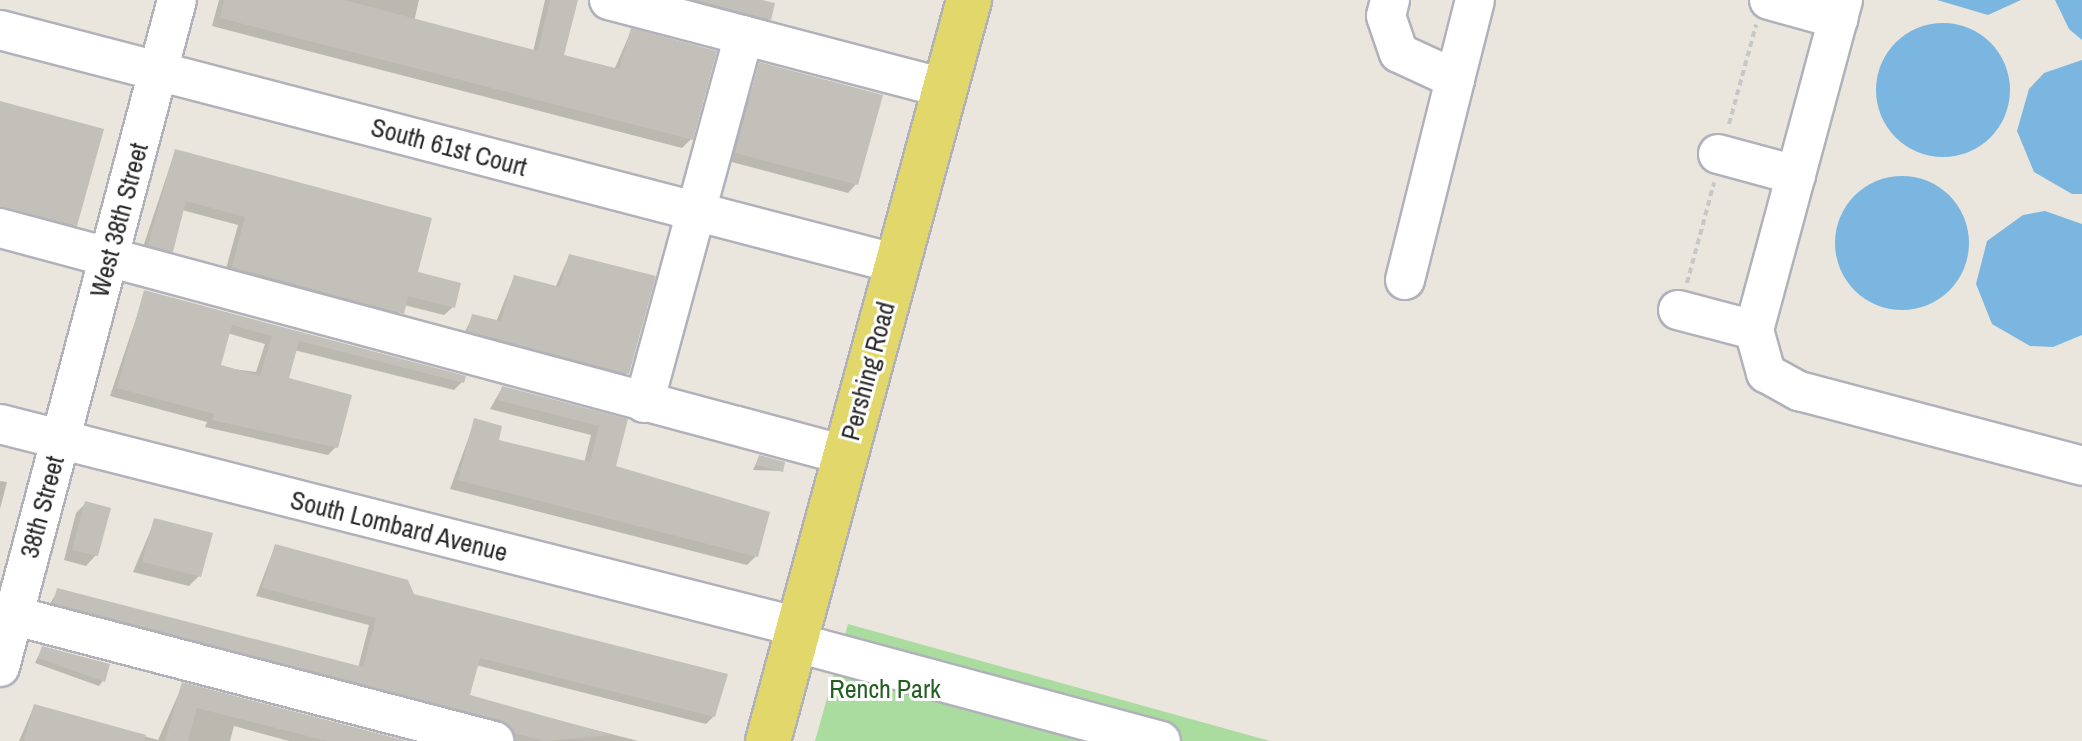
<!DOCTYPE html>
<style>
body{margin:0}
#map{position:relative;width:2082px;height:741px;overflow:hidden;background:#eae6dd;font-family:"Archivo Narrow",sans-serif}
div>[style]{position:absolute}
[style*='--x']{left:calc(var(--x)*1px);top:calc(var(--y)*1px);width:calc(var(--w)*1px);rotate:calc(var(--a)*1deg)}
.green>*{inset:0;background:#aadb9f}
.water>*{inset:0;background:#7bb6e1}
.round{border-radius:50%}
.shadow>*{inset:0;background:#0003}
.building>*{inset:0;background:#c2c0b9}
.path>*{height:4px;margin-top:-2px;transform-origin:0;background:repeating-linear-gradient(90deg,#c7c7c7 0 6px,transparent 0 10px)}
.roads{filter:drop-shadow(2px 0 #b0b1bb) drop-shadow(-2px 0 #b0b1bb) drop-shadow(0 2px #b0b1bb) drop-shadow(0 -2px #b0b1bb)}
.minor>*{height:38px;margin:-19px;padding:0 19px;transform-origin:19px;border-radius:19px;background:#fff}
.major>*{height:44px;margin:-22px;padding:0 22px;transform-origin:22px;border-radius:22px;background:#e1d76b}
span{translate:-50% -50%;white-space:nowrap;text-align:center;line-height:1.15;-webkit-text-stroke:6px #fff;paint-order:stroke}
.street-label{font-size:26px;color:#292929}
.park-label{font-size:26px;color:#255e22}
</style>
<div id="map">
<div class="green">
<i style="clip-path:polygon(848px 624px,1270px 741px,815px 741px)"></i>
</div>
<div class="water">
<i style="clip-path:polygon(1937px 0,2021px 0,1988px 15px)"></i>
<i style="clip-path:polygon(2055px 0,2082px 0,2082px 40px,2069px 29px)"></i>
<i class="round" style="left:1876px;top:23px;width:134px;height:134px"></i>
<i style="clip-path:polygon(2082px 60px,2082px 194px,2072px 194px,2034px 172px,2017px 131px,2029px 89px,2044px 73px)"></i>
<i class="round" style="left:1835px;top:176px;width:134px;height:134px"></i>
<i style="clip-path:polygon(2045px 211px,2082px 224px,2082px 335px,2053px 347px,2030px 346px,1992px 324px,1976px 284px,1987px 241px,2023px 215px)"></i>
</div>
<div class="shadow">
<i style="clip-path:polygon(219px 0,419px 0,414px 22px,533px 52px,545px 0,576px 0,561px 56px,614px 70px,631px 31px,691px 139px,682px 148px,212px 26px)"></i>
<i style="clip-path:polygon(684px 0,753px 0,769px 19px,760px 28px)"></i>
<i style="clip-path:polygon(760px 64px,856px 184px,848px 193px,728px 161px)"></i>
<i style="clip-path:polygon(0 103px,75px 225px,65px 234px,0 217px)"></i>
<i style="clip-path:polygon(175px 151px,415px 273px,453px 307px,444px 315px,404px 305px,393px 321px,224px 276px,238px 225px,182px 210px,172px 251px,163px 259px,141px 253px)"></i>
<i style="clip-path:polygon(569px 256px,627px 373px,619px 381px,461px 339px,473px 316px,496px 322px,514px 277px,555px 288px)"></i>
<i style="clip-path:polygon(evenodd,145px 292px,462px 382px,454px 390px,294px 350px,287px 379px,336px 447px,328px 455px,205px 427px,207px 422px,110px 396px,145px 292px,227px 333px,265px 344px,256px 372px,218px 367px,227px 333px)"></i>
<i style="clip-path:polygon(502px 388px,625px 421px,613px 467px,756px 556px,747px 565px,450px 489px,475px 420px,496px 442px,584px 463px,591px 435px,490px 409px)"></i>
<i style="clip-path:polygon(759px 457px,781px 471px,753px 470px)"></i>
<i style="clip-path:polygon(0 481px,7px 482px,0 509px)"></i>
<i style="clip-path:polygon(86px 503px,96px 555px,86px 566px,64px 560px,76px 513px)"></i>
<i style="clip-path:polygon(155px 520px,199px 576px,189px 586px,133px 572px)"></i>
<i style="clip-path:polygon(275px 546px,413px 595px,714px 716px,706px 724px,476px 665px,468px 697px,638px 741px,505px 741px,46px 611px,58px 590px,358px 668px,369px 625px,256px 596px)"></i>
<i style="clip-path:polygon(42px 648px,103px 681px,99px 686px,35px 663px)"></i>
<i style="clip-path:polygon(183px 684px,399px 741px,289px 741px,234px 726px,230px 741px,19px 741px,34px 706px,158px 740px)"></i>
</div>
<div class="building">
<i style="clip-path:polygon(224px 0,344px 0,538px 51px,550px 0,578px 0,564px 55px,619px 69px,631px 28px,717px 51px,693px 140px,220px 18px)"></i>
<i style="clip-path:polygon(696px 0,762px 0,775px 3px,771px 20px)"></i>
<i style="clip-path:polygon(759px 62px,883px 95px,858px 185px,735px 153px)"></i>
<i style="clip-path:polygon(0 101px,104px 129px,77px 226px,0 207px)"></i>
<i style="clip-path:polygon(175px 149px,432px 218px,418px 272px,461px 283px,455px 308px,408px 296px,404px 314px,232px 267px,245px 217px,186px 201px,173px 252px,148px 245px)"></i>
<i style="clip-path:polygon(569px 254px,656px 276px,629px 374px,467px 331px,472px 314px,501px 321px,514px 275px,560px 287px)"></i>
<i style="clip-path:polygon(evenodd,144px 290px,466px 376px,464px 383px,299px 341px,289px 378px,352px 395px,338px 448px,212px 420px,214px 414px,117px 388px,144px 290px,232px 325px,272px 336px,260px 376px,221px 365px,232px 325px)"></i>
<i style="clip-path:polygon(502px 386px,628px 419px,616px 466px,770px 512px,758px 557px,458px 480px,474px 418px,502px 426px,499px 440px,590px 462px,599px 426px,498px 400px)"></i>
<i style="clip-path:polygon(759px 455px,785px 462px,783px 472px,756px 465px)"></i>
<i style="clip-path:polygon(85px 501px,111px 508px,98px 556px,72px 550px)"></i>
<i style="clip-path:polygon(154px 518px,213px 533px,201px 577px,142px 562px)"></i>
<i style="clip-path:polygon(275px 544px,408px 580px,414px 594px,728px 674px,715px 717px,480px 658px,470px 695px,612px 735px,544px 741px,514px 733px,500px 720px,53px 603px,57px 588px,363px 667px,376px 618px,262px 588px)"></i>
<i style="clip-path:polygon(42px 646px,110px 664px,105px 682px,38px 658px)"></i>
<i style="clip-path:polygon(182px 682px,407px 741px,327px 741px,197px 708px,188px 741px,165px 741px)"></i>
<i style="clip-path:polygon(34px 704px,146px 735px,145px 741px,24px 741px)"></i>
</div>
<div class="path">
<i style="--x:1729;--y:124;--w:103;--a:-74.7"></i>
<i style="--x:1687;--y:283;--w:104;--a:-74.9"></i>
</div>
<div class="roads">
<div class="minor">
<i style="--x:609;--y:0;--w:347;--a:14.7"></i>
<i style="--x:1390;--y:0;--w:16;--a:104"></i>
<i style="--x:1386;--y:16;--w:39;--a:71"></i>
<i style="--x:1399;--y:53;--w:62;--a:24.9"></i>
<i style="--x:1455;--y:79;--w:81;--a:-75.8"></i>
<i style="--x:1769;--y:0;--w:72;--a:15.4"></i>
<i style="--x:1843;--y:0;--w:342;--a:105.1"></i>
<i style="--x:1754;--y:330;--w:45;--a:74.4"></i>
<i style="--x:1766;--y:373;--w:38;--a:29"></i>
<i style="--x:1799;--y:391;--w:293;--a:14.8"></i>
<i style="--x:0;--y:30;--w:928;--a:14.61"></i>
<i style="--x:1718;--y:154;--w:81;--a:15.1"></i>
<i style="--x:0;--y:228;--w:875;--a:15.04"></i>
<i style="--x:1405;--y:280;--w:207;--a:-76"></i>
<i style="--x:1678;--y:310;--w:79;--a:14.7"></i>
<i style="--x:644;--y:403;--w:381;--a:-74.8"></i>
<i style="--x:0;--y:424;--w:824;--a:14.26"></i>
<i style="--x:0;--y:612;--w:511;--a:14.64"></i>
<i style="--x:794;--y:642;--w:380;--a:15.1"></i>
<i style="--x:0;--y:667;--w:690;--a:-75.14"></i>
</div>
<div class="major">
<i style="--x:768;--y:741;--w:768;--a:-74.82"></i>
</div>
</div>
<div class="street-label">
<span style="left:449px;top:147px;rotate:15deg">South 61st Court</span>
<span style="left:119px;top:220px;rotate:-75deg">West 38th Street</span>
<span style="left:868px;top:371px;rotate:-75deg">Pershing Road</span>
<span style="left:42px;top:507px;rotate:-75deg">38th Street</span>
<span style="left:399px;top:526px;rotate:14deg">South Lombard Avenue</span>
</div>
<div class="park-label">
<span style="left:885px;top:689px">Rench Park</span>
</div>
</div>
